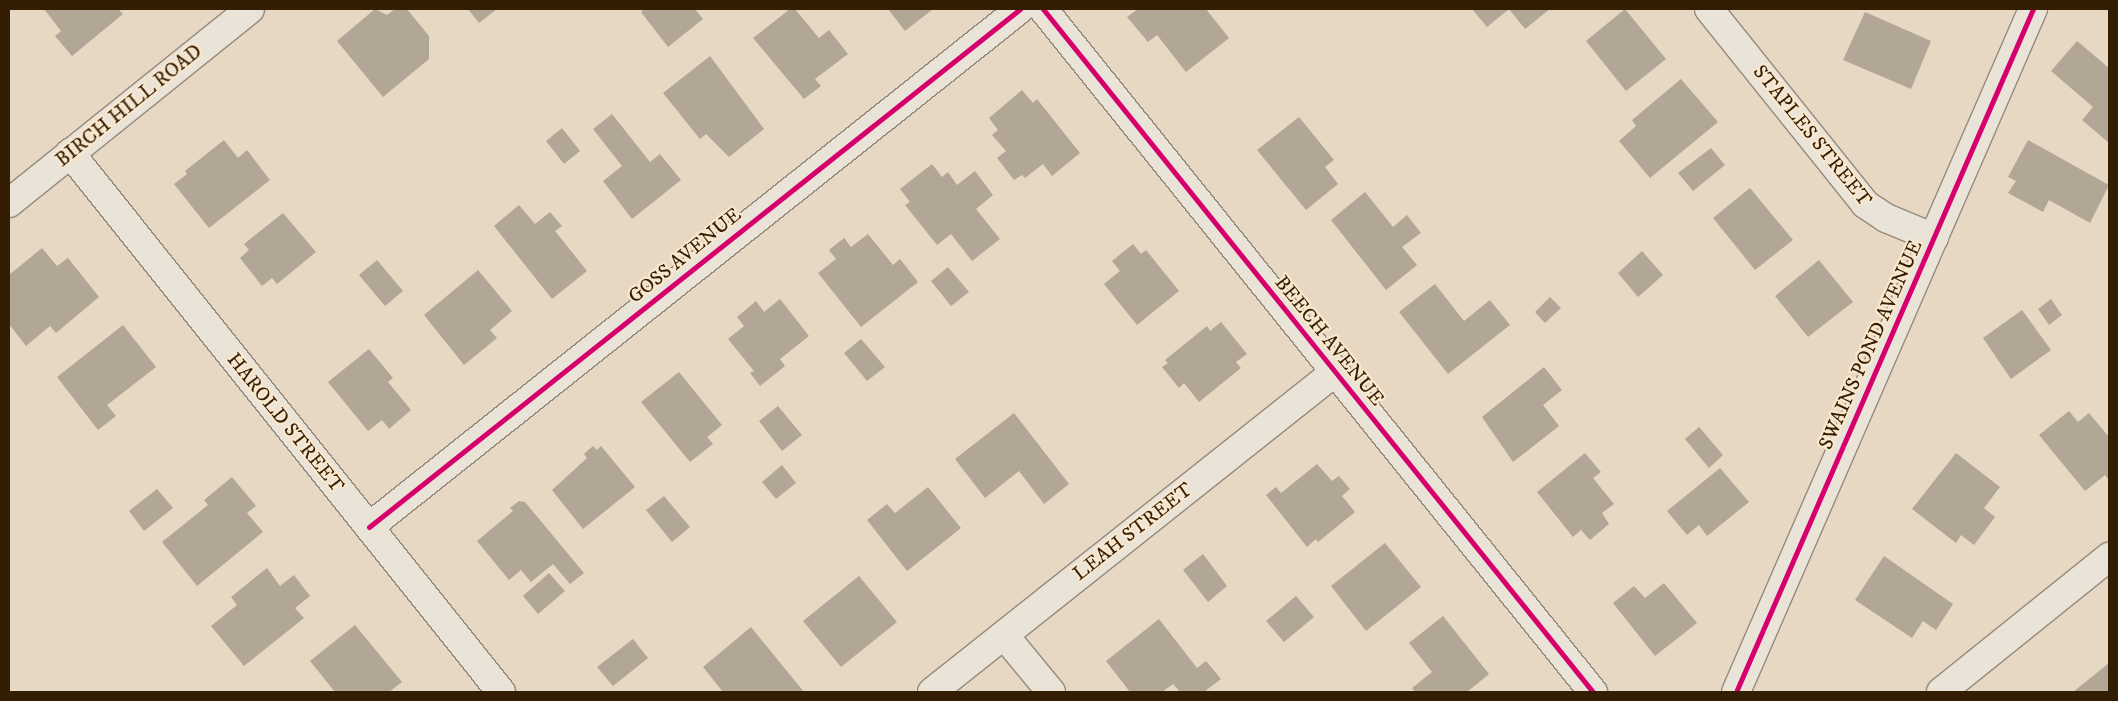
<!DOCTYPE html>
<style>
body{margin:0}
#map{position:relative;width:2118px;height:701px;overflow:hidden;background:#e7d8c3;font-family:"IM FELL DW Pica",serif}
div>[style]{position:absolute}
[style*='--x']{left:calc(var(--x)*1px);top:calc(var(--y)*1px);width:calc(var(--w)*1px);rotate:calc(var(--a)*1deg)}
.building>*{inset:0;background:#b2a696}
.roads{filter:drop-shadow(1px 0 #968a7c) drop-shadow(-1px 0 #968a7c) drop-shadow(0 1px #968a7c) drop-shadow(0 -1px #968a7c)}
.minor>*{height:28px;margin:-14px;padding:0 14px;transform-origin:14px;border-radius:14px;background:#eae3d8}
.cycleway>*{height:5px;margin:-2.5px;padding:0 2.5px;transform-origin:2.5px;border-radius:2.5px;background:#d6006c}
span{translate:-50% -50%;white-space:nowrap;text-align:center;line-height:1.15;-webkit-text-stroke:4.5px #f9e7ce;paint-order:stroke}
.street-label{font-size:20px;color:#331e04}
.frame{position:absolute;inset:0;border:10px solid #331e04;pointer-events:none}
</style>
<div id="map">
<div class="building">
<i style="clip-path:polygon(44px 9px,118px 9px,123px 14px,72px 56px,55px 36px,61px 31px)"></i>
<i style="clip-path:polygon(375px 9px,387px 15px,395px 9px,407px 9px,429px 36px,429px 59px,383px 97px,337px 41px)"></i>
<i style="clip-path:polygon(468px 9px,497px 9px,479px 23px)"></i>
<i style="clip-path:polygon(644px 9px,695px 9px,703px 19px,668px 47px,641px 12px)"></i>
<i style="clip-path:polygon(790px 9px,795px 9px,819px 38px,829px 30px,848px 54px,815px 79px,821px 86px,804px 99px,753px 38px)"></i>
<i style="clip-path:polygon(888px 9px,933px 9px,905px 31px)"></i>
<i style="clip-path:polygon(1138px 9px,1206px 9px,1229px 38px,1186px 72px,1157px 35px,1148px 42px,1127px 17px)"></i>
<i style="clip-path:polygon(1472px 9px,1550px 9px,1525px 29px,1509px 9px,1487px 27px)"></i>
<i style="clip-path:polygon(1625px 9px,1666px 59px,1626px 91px,1586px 41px)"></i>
<i style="clip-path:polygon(1865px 12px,1931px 41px,1911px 89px,1843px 60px)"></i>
<i style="clip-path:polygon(2077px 41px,2109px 68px,2109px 143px,2082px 120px,2093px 107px,2051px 71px)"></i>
<i style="clip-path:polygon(710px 56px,764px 129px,729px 157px,706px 134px,700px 139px,663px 93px)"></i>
<i style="clip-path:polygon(1681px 79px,1718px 122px,1650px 178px,1619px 141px,1636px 126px,1632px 120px)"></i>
<i style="clip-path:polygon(1022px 90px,1033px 103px,1037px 99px,1080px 153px,1052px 176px,1043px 164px,1025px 178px,1022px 175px,1014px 180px,997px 158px,1006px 151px,992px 135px,998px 130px,989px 118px)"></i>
<i style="clip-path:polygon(612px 114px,650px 162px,660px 154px,681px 180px,632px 219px,603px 181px,622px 166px,593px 129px)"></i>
<i style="clip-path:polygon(1299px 117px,1334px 160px,1325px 167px,1338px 184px,1306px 210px,1257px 150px)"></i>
<i style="clip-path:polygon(562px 128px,580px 151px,564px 164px,546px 141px)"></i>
<i style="clip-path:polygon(224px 140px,238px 158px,247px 150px,270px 180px,209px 228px,174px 184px,187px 174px,185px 171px)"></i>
<i style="clip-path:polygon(2028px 140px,2109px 185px,2090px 223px,2049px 200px,2043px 212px,2008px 193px,2016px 181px,2008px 177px)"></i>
<i style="clip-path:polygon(1711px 148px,1725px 165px,1693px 191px,1678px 173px)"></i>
<i style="clip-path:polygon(932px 164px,942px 177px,948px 172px,957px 185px,975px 171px,993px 195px,976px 209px,1000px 239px,972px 261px,951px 234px,937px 245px,905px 205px,910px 202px,900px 189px)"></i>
<i style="clip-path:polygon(1750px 188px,1793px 240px,1755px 270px,1713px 218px)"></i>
<i style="clip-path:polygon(1365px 192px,1393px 227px,1407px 215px,1421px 233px,1402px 247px,1417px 265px,1386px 290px,1331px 220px)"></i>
<i style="clip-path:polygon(519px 205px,535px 224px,550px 212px,562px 226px,555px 231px,587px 271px,552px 299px,494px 226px)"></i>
<i style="clip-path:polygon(283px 213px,316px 252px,277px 284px,272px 278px,262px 286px,240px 258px,249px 250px,244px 244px)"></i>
<i style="clip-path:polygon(868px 234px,893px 265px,900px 259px,918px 282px,861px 327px,818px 273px,836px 259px,829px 250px,844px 238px,851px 247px)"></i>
<i style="clip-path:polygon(1133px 244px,1141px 254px,1146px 250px,1179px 291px,1137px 325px,1104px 284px,1120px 271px,1112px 261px)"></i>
<i style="clip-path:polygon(42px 248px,57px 266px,68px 258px,99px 297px,56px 333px,50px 326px,26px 346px,9px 324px,9px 275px)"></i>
<i style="clip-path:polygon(1642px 251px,1663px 275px,1638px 297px,1618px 273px)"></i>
<i style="clip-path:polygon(377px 260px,403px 291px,385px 306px,359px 275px)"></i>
<i style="clip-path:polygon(1819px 260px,1853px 302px,1808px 337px,1775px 296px)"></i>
<i style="clip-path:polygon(948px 267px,969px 292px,951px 306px,931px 281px)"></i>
<i style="clip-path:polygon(478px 270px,512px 311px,490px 330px,497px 338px,464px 365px,424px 315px)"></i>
<i style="clip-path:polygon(1435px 284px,1464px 321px,1490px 300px,1510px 325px,1448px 374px,1399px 312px)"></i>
<i style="clip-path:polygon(1550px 297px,1561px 308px,1545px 323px,1535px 312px)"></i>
<i style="clip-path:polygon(780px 299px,809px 336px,780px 359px,785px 366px,760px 386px,750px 373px,754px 371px,728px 339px,744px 326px,737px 317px,756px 301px,764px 312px)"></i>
<i style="clip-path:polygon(2051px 299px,2062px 315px,2049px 325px,2038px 309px)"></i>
<i style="clip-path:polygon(2022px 310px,2051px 350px,2011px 379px,1983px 338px)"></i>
<i style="clip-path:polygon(1221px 322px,1247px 354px,1236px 362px,1241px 368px,1199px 402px,1184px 383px,1179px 388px,1162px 367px,1168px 363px,1165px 360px,1207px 326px,1210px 331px)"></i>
<i style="clip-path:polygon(123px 325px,156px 367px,107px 405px,116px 416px,98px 430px,57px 377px)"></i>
<i style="clip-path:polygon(861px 339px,885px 367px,867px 381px,844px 353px)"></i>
<i style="clip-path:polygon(369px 349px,393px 378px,388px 382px,411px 410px,389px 429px,382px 420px,368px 431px,328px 382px)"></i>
<i style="clip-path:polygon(1544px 367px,1562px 390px,1543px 405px,1559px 426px,1513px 462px,1482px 417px)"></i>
<i style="clip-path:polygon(679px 372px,722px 425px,707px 437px,713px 444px,690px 462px,641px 402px)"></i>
<i style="clip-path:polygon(778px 406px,802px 435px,782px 451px,759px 421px)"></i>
<i style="clip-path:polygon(2069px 411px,2078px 422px,2089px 413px,2109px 437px,2109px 480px,2105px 475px,2085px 491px,2039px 435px)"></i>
<i style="clip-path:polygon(1014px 413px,1069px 484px,1044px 504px,1019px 471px,985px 498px,955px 459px)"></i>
<i style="clip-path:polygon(1699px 427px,1723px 455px,1709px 468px,1685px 439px)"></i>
<i style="clip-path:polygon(593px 446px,597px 450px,601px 446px,635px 487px,583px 529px,552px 490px,587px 458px,584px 454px)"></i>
<i style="clip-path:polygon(1585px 453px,1601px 472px,1593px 478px,1614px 504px,1602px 513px,1609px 524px,1590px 540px,1581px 530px,1573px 537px,1537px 492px)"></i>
<i style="clip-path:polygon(1956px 453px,2000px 487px,1984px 508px,1995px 517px,1974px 545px,1961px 535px,1956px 543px,1912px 509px)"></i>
<i style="clip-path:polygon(1317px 464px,1332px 481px,1339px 476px,1350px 489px,1342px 496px,1355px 512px,1318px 542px,1316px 539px,1307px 547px,1266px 495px,1276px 487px,1281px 493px)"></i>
<i style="clip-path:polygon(782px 465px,796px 483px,776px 499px,762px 482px)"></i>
<i style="clip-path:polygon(1720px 468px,1749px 502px,1707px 536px,1699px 525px,1687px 535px,1667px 511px)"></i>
<i style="clip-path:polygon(232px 477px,256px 506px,247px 513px,263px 532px,197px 586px,162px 542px,208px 505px,204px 500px)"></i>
<i style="clip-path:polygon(928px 487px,961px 528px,907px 571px,867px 520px,887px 504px,895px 513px)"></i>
<i style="clip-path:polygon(157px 489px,173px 508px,144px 531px,129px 511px)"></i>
<i style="clip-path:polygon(664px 496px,690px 527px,672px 542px,646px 510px)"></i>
<i style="clip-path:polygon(519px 501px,525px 502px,584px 573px,570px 584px,553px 564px,531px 582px,521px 570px,509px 580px,477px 541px,513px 511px,510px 508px)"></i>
<i style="clip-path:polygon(1385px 543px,1421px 587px,1366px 631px,1331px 586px)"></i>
<i style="clip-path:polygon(1203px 554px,1227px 586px,1208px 602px,1183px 570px)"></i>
<i style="clip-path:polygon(1884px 556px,1953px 604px,1936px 630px,1923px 621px,1912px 638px,1855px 600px)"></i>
<i style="clip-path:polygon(267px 568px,280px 586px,294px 575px,310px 596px,295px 608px,304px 618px,244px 666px,211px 626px,237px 605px,231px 597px)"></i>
<i style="clip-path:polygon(549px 573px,565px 591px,538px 614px,523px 596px)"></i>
<i style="clip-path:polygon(859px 576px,897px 622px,841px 667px,803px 621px)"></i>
<i style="clip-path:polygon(1664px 583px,1697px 623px,1655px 656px,1613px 603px,1634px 586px,1645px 598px)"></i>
<i style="clip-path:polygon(1296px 596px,1314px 617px,1284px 642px,1266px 621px)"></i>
<i style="clip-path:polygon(1443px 616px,1489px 674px,1467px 692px,1415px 692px,1412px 688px,1432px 672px,1409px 643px)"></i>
<i style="clip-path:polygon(1159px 619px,1197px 668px,1206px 661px,1221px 679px,1204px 692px,1180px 692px,1173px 684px,1162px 692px,1130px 692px,1106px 661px)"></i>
<i style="clip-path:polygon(355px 625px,402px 682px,389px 692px,335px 692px,310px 661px)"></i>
<i style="clip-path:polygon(751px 627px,804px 692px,723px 692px,703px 667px)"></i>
<i style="clip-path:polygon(633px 639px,648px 658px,613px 686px,597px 667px)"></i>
<i style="clip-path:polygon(2109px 663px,2109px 692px,2073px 692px)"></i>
</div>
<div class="roads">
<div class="minor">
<i style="--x:1043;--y:9;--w:877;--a:51.16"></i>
<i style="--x:1709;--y:9;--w:250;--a:51.3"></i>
<i style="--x:1865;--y:204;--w:25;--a:34"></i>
<i style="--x:1886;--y:218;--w:52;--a:22.6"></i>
<i style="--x:70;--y:153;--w:690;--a:51.35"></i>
<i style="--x:9;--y:203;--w:309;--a:-38.8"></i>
<i style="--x:369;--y:527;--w:832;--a:-38.51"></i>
<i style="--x:1004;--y:635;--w:74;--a:50.5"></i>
<i style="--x:932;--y:692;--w:515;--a:-38.45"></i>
<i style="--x:1736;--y:692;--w:745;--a:-66.5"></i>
<i style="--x:1941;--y:692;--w:216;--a:-38.8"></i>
</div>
</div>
<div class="cycleway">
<i style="--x:1043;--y:9;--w:877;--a:51.16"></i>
<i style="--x:369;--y:527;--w:832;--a:-38.51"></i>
<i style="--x:1736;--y:692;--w:745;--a:-66.5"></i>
</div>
<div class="street-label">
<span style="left:129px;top:106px;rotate:-39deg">BIRCH HILL ROAD</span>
<span style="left:1812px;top:136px;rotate:51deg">STAPLES STREET</span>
<span style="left:685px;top:256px;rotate:-39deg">GOSS AVENUE</span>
<span style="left:1329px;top:341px;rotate:51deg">BEECH AVENUE</span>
<span style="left:1871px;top:345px;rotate:-66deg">SWAINS POND AVENUE</span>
<span style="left:285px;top:423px;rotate:51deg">HAROLD STREET</span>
<span style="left:1133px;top:532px;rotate:-38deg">LEAH STREET</span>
</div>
<div class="frame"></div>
</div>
